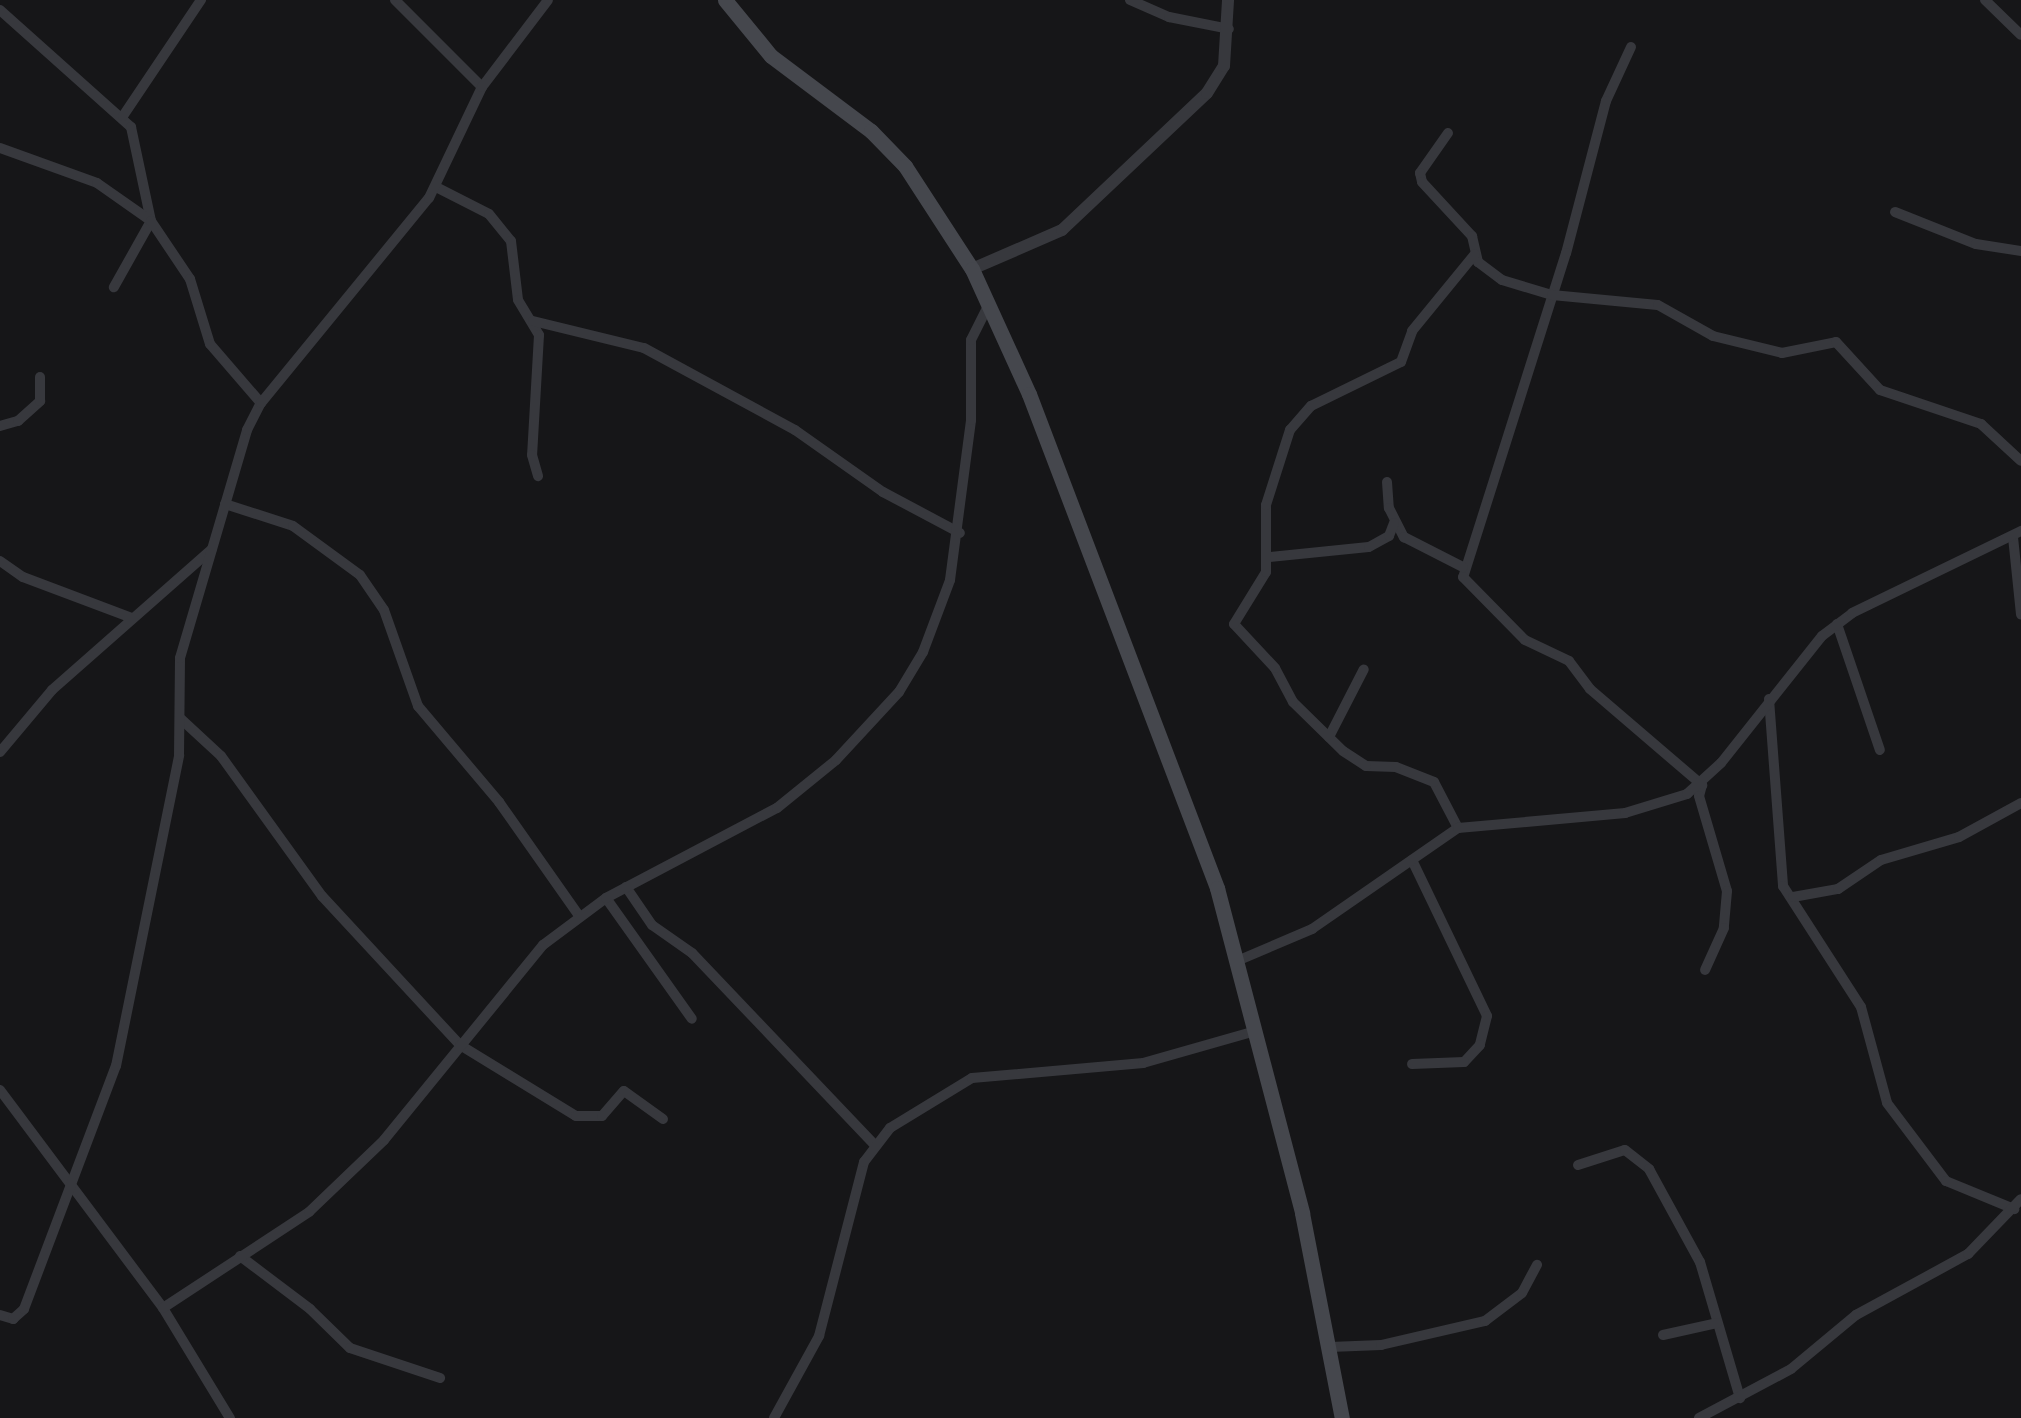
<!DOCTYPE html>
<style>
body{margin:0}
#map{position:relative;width:2021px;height:1418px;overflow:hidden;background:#161618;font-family:"Varela Round",sans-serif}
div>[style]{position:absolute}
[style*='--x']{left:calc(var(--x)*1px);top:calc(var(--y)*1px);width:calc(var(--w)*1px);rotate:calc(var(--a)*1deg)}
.minor>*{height:10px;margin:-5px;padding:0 5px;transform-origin:5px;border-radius:5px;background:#37383d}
.tertiary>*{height:12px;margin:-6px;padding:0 6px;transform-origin:6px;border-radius:6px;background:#37383d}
.secondary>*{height:15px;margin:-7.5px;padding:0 7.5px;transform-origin:7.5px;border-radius:7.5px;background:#45474d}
span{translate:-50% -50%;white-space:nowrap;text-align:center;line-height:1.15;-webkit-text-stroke:8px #111113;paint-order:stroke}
</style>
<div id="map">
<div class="minor">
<i style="--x:395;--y:0;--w:123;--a:45"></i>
<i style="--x:1130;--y:0;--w:43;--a:23.6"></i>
<i style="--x:1169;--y:17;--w:61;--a:11.3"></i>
<i style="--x:1985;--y:0;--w:50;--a:44.2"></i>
<i style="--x:0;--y:10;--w:176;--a:41.8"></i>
<i style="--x:131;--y:127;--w:96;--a:78"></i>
<i style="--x:151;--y:221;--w:76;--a:119.3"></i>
<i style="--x:1631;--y:47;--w:60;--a:114.8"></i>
<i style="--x:1606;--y:101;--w:157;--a:104.7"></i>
<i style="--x:1566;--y:253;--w:340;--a:107.6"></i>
<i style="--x:1463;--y:577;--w:88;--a:45.5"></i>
<i style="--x:1525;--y:640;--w:49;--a:25.5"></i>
<i style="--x:1569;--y:661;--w:35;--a:53"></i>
<i style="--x:1590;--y:689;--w:148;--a:40.6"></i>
<i style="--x:1702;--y:785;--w:11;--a:105"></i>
<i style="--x:1699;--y:796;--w:99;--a:73.6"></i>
<i style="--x:1727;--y:891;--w:37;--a:95"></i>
<i style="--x:1724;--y:928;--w:46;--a:114.3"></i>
<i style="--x:123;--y:116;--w:140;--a:-56.1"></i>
<i style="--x:1448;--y:133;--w:49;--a:125"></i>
<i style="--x:1420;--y:173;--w:9;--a:77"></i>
<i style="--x:1422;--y:182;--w:74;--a:47.2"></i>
<i style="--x:1472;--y:236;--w:27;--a:77"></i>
<i style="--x:1478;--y:262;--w:30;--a:37"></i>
<i style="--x:1502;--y:280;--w:52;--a:16.7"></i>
<i style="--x:1552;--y:295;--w:106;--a:5.4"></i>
<i style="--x:1658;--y:305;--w:63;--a:29.4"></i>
<i style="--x:1713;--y:336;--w:71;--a:13.8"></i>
<i style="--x:1782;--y:353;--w:55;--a:-11.5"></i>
<i style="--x:1836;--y:342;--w:65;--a:47.5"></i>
<i style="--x:1880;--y:390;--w:107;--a:18.6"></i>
<i style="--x:1981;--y:424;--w:54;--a:42.8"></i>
<i style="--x:0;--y:148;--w:103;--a:19.8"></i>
<i style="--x:97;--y:183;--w:66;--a:35.1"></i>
<i style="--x:151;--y:221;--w:70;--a:56.1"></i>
<i style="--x:190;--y:279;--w:68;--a:72.9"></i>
<i style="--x:210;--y:344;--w:78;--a:49.2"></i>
<i style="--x:436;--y:187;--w:59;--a:27"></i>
<i style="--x:489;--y:214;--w:35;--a:51"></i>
<i style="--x:511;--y:241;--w:59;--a:83.2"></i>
<i style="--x:518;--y:300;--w:41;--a:59"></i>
<i style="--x:539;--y:335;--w:120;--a:93.3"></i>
<i style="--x:532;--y:455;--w:22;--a:74"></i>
<i style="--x:1895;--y:212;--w:87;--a:21.6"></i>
<i style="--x:1976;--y:244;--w:46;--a:8.8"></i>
<i style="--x:533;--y:321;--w:114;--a:13.7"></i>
<i style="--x:644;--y:348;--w:172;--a:28.5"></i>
<i style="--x:795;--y:430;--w:108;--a:35.2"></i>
<i style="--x:883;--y:492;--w:87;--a:28"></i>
<i style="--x:0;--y:426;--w:19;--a:-16"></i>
<i style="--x:18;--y:421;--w:30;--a:-42"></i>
<i style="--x:40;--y:401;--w:24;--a:-90"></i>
<i style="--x:1387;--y:482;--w:26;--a:86"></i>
<i style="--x:1389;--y:508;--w:33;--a:63"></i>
<i style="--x:1404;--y:537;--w:66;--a:27"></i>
<i style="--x:225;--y:504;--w:71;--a:17.9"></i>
<i style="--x:293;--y:526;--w:83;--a:36.2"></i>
<i style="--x:360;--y:575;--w:42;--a:55.6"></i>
<i style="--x:384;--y:610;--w:102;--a:70.5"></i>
<i style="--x:418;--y:706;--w:126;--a:49.8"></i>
<i style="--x:499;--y:802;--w:139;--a:54.9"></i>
<i style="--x:2013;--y:537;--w:78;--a:84.1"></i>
<i style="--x:1269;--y:557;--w:100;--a:-5.7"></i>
<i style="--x:1369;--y:547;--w:23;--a:-29"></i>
<i style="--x:1389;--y:536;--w:14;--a:-69"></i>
<i style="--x:0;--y:561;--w:28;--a:35"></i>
<i style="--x:23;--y:577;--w:116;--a:20.6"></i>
<i style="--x:1837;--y:624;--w:133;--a:71.2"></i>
<i style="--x:1769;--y:699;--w:188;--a:85.7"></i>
<i style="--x:1783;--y:886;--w:144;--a:57.2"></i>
<i style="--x:1861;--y:1007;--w:99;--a:74.8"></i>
<i style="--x:1887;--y:1103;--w:98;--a:52.9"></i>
<i style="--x:1946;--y:1181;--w:74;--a:22.4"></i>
<i style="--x:181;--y:719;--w:54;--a:42.8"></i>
<i style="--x:221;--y:756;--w:173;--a:54.2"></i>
<i style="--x:322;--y:896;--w:203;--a:47.2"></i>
<i style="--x:460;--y:1045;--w:136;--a:31.5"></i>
<i style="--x:576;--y:1116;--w:26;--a:0"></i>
<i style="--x:602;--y:1116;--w:33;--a:-49"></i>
<i style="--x:624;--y:1091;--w:48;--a:35.7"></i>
<i style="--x:1329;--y:737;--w:76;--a:-62.8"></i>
<i style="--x:0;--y:752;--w:81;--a:-50"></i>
<i style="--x:52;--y:690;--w:213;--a:-41.4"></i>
<i style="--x:1458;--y:828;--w:52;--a:-117.6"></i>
<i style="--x:1434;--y:782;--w:41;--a:-158.5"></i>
<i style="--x:1396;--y:767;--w:30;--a:-178"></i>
<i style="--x:1366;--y:766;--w:27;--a:-147"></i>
<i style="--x:1343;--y:751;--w:70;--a:-135.6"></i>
<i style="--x:1293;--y:702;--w:38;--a:-118"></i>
<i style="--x:1275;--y:668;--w:60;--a:-133"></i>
<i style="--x:1234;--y:624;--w:61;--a:-58.4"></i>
<i style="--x:1266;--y:572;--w:67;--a:-90"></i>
<i style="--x:1266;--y:505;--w:79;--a:-72.3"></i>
<i style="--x:1290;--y:430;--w:32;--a:-49"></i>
<i style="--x:1311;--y:406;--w:100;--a:-26.1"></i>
<i style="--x:1401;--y:362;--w:33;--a:-70"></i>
<i style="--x:1412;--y:331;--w:99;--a:-50.7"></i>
<i style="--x:1412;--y:860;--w:173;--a:64.3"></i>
<i style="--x:1487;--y:1016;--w:30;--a:104"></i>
<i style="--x:1480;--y:1045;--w:23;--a:133"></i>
<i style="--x:1464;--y:1062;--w:52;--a:177.8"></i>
<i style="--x:626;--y:887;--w:46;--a:55.6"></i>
<i style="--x:652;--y:925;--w:49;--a:35"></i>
<i style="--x:692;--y:953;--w:264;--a:46.4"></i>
<i style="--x:1793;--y:897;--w:46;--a:-10.1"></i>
<i style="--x:1838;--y:889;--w:52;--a:-34"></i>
<i style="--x:1881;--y:860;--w:81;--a:-16.4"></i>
<i style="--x:1959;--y:837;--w:71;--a:-28.7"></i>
<i style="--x:606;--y:898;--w:148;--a:54.6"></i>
<i style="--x:1237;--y:961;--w:82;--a:-23.1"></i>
<i style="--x:1312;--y:929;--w:178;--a:-34.7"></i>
<i style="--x:1458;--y:828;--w:168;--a:-5.1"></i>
<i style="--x:1625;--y:813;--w:65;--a:-17"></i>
<i style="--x:1687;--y:794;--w:46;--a:-42.4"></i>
<i style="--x:1721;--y:763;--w:162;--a:-51.5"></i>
<i style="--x:1822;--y:636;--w:38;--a:-37"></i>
<i style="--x:1852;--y:613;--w:188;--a:-25.9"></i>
<i style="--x:0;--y:1090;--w:272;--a:53.2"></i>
<i style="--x:163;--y:1308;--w:129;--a:58.7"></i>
<i style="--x:1578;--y:1165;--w:49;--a:-17.7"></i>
<i style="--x:1625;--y:1150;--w:31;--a:38"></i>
<i style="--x:1649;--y:1169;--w:106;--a:61.3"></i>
<i style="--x:1700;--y:1262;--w:142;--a:73.6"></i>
<i style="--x:240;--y:1256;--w:88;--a:37.1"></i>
<i style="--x:310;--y:1309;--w:56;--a:44.3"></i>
<i style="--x:350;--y:1348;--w:95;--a:18.4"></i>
<i style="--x:163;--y:1308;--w:175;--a:-33.3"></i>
<i style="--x:309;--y:1212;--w:104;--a:-43.8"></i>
<i style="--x:384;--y:1140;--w:252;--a:-50.8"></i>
<i style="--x:543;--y:945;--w:79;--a:-36.7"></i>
<i style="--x:606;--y:898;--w:193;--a:-27.8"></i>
<i style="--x:777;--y:808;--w:76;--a:-39.1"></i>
<i style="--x:836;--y:760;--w:93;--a:-47.2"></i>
<i style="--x:899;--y:692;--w:47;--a:-59"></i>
<i style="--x:923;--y:652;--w:77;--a:-69.4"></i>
<i style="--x:950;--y:580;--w:161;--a:-82.5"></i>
<i style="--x:971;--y:420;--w:80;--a:-90"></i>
<i style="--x:971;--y:340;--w:40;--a:-63.4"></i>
<i style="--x:0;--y:1315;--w:14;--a:17"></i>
<i style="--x:13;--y:1319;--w:15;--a:-42"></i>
<i style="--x:24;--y:1309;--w:260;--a:-69.3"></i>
<i style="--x:116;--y:1066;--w:317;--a:-78.5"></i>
<i style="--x:179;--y:755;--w:97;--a:-89.4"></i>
<i style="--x:180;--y:658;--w:238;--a:-73.6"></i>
<i style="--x:247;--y:430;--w:30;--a:-63"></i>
<i style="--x:261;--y:403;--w:265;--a:-50.7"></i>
<i style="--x:429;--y:198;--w:123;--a:-64.5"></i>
<i style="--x:482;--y:87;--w:109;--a:-52.8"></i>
<i style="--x:1663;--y:1335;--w:55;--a:-12.5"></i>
<i style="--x:1330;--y:1347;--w:51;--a:-2.2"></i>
<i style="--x:1381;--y:1345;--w:107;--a:-13"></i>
<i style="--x:1485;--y:1321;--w:46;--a:-37.1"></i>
<i style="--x:1522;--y:1293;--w:32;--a:-62"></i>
<i style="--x:774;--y:1418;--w:94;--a:-61.2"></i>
<i style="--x:819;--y:1336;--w:180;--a:-75.5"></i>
<i style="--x:864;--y:1162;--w:43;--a:-52.6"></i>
<i style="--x:890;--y:1128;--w:96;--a:-31.4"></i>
<i style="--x:972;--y:1078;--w:172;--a:-5"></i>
<i style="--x:1143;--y:1063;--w:116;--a:-15.9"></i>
<i style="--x:1699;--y:1418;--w:104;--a:-28"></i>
<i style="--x:1791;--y:1369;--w:85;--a:-39.7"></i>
<i style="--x:1856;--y:1315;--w:128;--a:-28.6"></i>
<i style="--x:1968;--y:1254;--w:76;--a:-46.1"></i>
</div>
<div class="tertiary">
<i style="--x:972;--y:269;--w:98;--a:-23.4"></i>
<i style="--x:1062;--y:230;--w:199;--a:-43.4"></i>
<i style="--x:1207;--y:93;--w:32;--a:-58"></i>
<i style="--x:1224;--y:66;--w:66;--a:-86.5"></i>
</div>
<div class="secondary">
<i style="--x:725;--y:0;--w:72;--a:50.6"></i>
<i style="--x:771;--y:56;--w:125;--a:36.9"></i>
<i style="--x:871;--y:131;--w:49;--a:45.8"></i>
<i style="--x:905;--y:166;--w:123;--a:57"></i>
<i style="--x:972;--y:269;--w:137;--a:65.5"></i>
<i style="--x:1029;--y:394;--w:529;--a:69.16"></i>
<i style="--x:1217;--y:888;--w:336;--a:75.3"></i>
<i style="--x:1302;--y:1213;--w:209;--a:79"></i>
</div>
</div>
